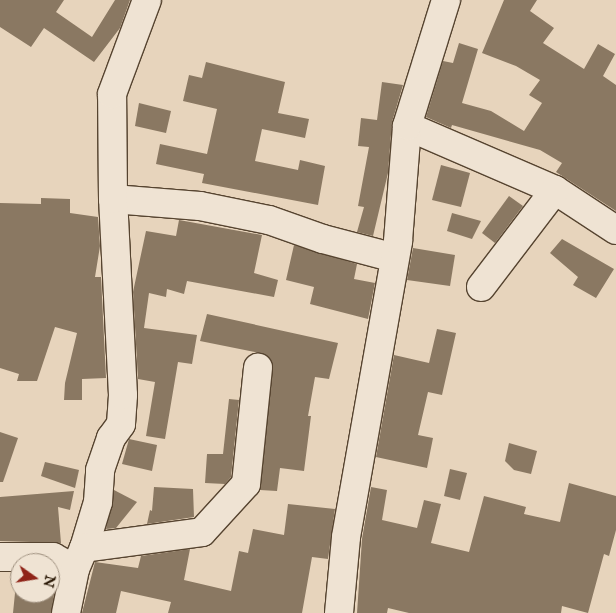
<!DOCTYPE html>
<style>
body{margin:0}
#map{position:relative;width:616px;height:613px;overflow:hidden;background:#e7d4bc;font-family:"IM FELL English",serif}
div>[style]{position:absolute}
[style*='--x']{left:calc(var(--x)*1px);top:calc(var(--y)*1px);width:calc(var(--w)*1px);rotate:calc(var(--a)*1deg)}
.building>*{inset:0;background:#8a7862}
.roads{filter:drop-shadow(1px 0 #564430) drop-shadow(-1px 0 #564430) drop-shadow(0 1px #564430) drop-shadow(0 -1px #564430)}
.minor>*{height:28px;margin:-14px;padding:0 14px;transform-origin:14px;border-radius:14px;background:#efe3d3}
span{translate:-50% -50%;white-space:nowrap;text-align:center;line-height:1.15;-webkit-text-stroke:4.5px #efe3d3;paint-order:stroke}
.north{position:absolute;left:10px;top:553px;width:50px;height:50px;box-sizing:border-box;background:#efe3d3;border:1px solid #9f907f;border-radius:50%;rotate:103deg;font-size:14px;font-weight:700;line-height:20px;text-align:center;color:#261401}
.north::after{content:'';display:block;margin:auto;width:18px;height:22px;background:#8f2418;clip-path:polygon(50% 0,100% 100%,50% 72%,0 100%)}
</style>
<div id="map">
<div class="building">
<i style="clip-path:polygon(0 0,64px 0,56px 12px,92px 37px,115px 0,130px 0,120px 28px,94px 62px,44px 28px,31px 47px,0 27px)"></i>
<i style="clip-path:polygon(504px 0,537px 0,530px 11px,554px 28px,543px 43px,584px 69px,598px 44px,615px 54px,603px 76px,616px 85px,616px 211px,556px 172px,562px 163px,540px 150px,452px 125px,451px 128px,426px 117px,443px 61px,453px 63px,459px 43px,478px 49px,462px 103px,491px 111px,524px 131px,542px 103px,529px 95px,540px 80px,516px 66px,482px 53px)"></i>
<i style="clip-path:polygon(206px 62px,285px 82px,278px 113px,309px 119px,305px 138px,262px 129px,255px 161px,298px 170px,300px 160px,325px 166px,318px 205px,202px 183px,204px 174px,156px 164px,160px 144px,207px 154px,217px 109px,183px 101px,189px 75px,202px 78px)"></i>
<i style="clip-path:polygon(382px 82px,403px 85px,392px 122px,388px 173px,373px 236px,357px 232px,364px 207px,358px 206px,369px 147px,358px 146px,361px 118px,377px 120px)"></i>
<i style="clip-path:polygon(139px 103px,171px 111px,166px 133px,135px 126px)"></i>
<i style="clip-path:polygon(441px 165px,470px 173px,461px 207px,432px 200px)"></i>
<i style="clip-path:polygon(509px 196px,523px 206px,495px 243px,482px 233px)"></i>
<i style="clip-path:polygon(41px 198px,70px 199px,70px 213px,98px 217px,100px 246px,95px 277px,101px 277px,106px 378px,82px 379px,82px 400px,64px 400px,65px 383px,77px 333px,55px 327px,37px 381px,17px 381px,19px 374px,0 368px,0 203px,41px 204px)"></i>
<i style="clip-path:polygon(452px 213px,481px 221px,472px 239px,447px 231px)"></i>
<i style="clip-path:polygon(179px 220px,262px 235px,254px 273px,278px 280px,274px 297px,187px 281px,184px 294px,167px 289px,166px 297px,149px 293px,144px 328px,197px 335px,192px 364px,178px 362px,165px 439px,146px 436px,155px 382px,138px 379px,133px 292px,146px 231px,176px 236px)"></i>
<i style="clip-path:polygon(562px 239px,614px 269px,596px 298px,573px 285px,578px 277px,550px 253px)"></i>
<i style="clip-path:polygon(294px 245px,357px 264px,354px 279px,375px 283px,368px 319px,310px 304px,314px 287px,286px 280px)"></i>
<i style="clip-path:polygon(413px 248px,455px 255px,450px 286px,407px 280px)"></i>
<i style="clip-path:polygon(207px 314px,338px 343px,329px 379px,315px 377px,308px 416px,311px 416px,304px 471px,280px 468px,277px 491px,260px 490px,272px 362px,260px 353px,200px 341px)"></i>
<i style="clip-path:polygon(437px 329px,456px 333px,442px 395px,428px 392px,418px 435px,433px 438px,427px 468px,376px 457px,394px 355px,429px 363px)"></i>
<i style="clip-path:polygon(229px 399px,239px 400px,231px 477px,225px 484px,205px 483px,207px 454px,223px 454px)"></i>
<i style="clip-path:polygon(0 432px,18px 438px,3px 482px,0 482px)"></i>
<i style="clip-path:polygon(129px 439px,157px 445px,152px 471px,122px 464px)"></i>
<i style="clip-path:polygon(509px 443px,537px 451px,531px 474px,514px 470px,505px 461px)"></i>
<i style="clip-path:polygon(45px 462px,79px 470px,75px 488px,41px 476px)"></i>
<i style="clip-path:polygon(450px 469px,467px 473px,460px 500px,444px 496px)"></i>
<i style="clip-path:polygon(569px 483px,616px 496px,616px 530px,609px 556px,604px 554px,588px 613px,562px 606px,561px 613px,409px 613px,388px 608px,387px 613px,357px 613px,362px 539px,371px 487px,387px 490px,382px 520px,417px 528px,424px 500px,441px 504px,431px 543px,469px 552px,484px 496px,526px 507px,524px 514px,560px 522px)"></i>
<i style="clip-path:polygon(154px 487px,193px 489px,194px 517px,147px 524px,150px 510px,152px 511px)"></i>
<i style="clip-path:polygon(114px 490px,137px 502px,116px 528px,106px 529px)"></i>
<i style="clip-path:polygon(74px 491px,70px 510px,58px 507px,61px 543px,0 541px,0 497px)"></i>
<i style="clip-path:polygon(288px 504px,335px 509px,328px 559px,312px 557px,302px 613px,168px 613px,171px 602px,121px 591px,116px 613px,82px 613px,95px 562px,138px 568px,141px 556px,190px 549px,184px 580px,231px 591px,239px 551px,248px 553px,253px 529px,284px 535px)"></i>
<i style="clip-path:polygon(17px 573px,20px 573px,20px 593px,50px 593px,50px 573px,57px 577px,51px 613px,13px 613px)"></i>
</div>
<div class="roads">
<div class="minor">
<i style="--x:407;--y:126;--w:161;--a:23.4"></i>
<i style="--x:555;--y:190;--w:73;--a:33.3"></i>
<i style="--x:113;--y:199;--w:87;--a:4.6"></i>
<i style="--x:200;--y:206;--w:70;--a:11.5"></i>
<i style="--x:269;--y:220;--w:57;--a:19.4"></i>
<i style="--x:323;--y:239;--w:74;--a:14.8"></i>
<i style="--x:481;--y:287;--w:122;--a:-52.7"></i>
<i style="--x:84;--y:548;--w:48;--a:-73.1"></i>
<i style="--x:98;--y:502;--w:32;--a:-86"></i>
<i style="--x:100;--y:470;--w:34;--a:-71"></i>
<i style="--x:111;--y:438;--w:17;--a:-54"></i>
<i style="--x:121;--y:424;--w:29;--a:-86"></i>
<i style="--x:123;--y:395;--w:196;--a:-92.9"></i>
<i style="--x:113;--y:199;--w:105;--a:-90.5"></i>
<i style="--x:112;--y:94;--w:100;--a:-69.6"></i>
<i style="--x:0;--y:557;--w:53;--a:0"></i>
<i style="--x:53;--y:557;--w:25;--a:29"></i>
<i style="--x:66;--y:613;--w:45;--a:-78.4"></i>
<i style="--x:75;--y:569;--w:23;--a:-67"></i>
<i style="--x:84;--y:548;--w:119;--a:-7.7"></i>
<i style="--x:202;--y:532;--w:65;--a:-47.5"></i>
<i style="--x:246;--y:484;--w:117;--a:-84.1"></i>
<i style="--x:339;--y:613;--w:76;--a:-84.7"></i>
<i style="--x:346;--y:537;--w:301;--a:-80"></i>
<i style="--x:398;--y:241;--w:115;--a:-85.5"></i>
<i style="--x:407;--y:126;--w:132;--a:-72.8"></i>
</div>
</div>
<div class="north">N</div>
</div>
